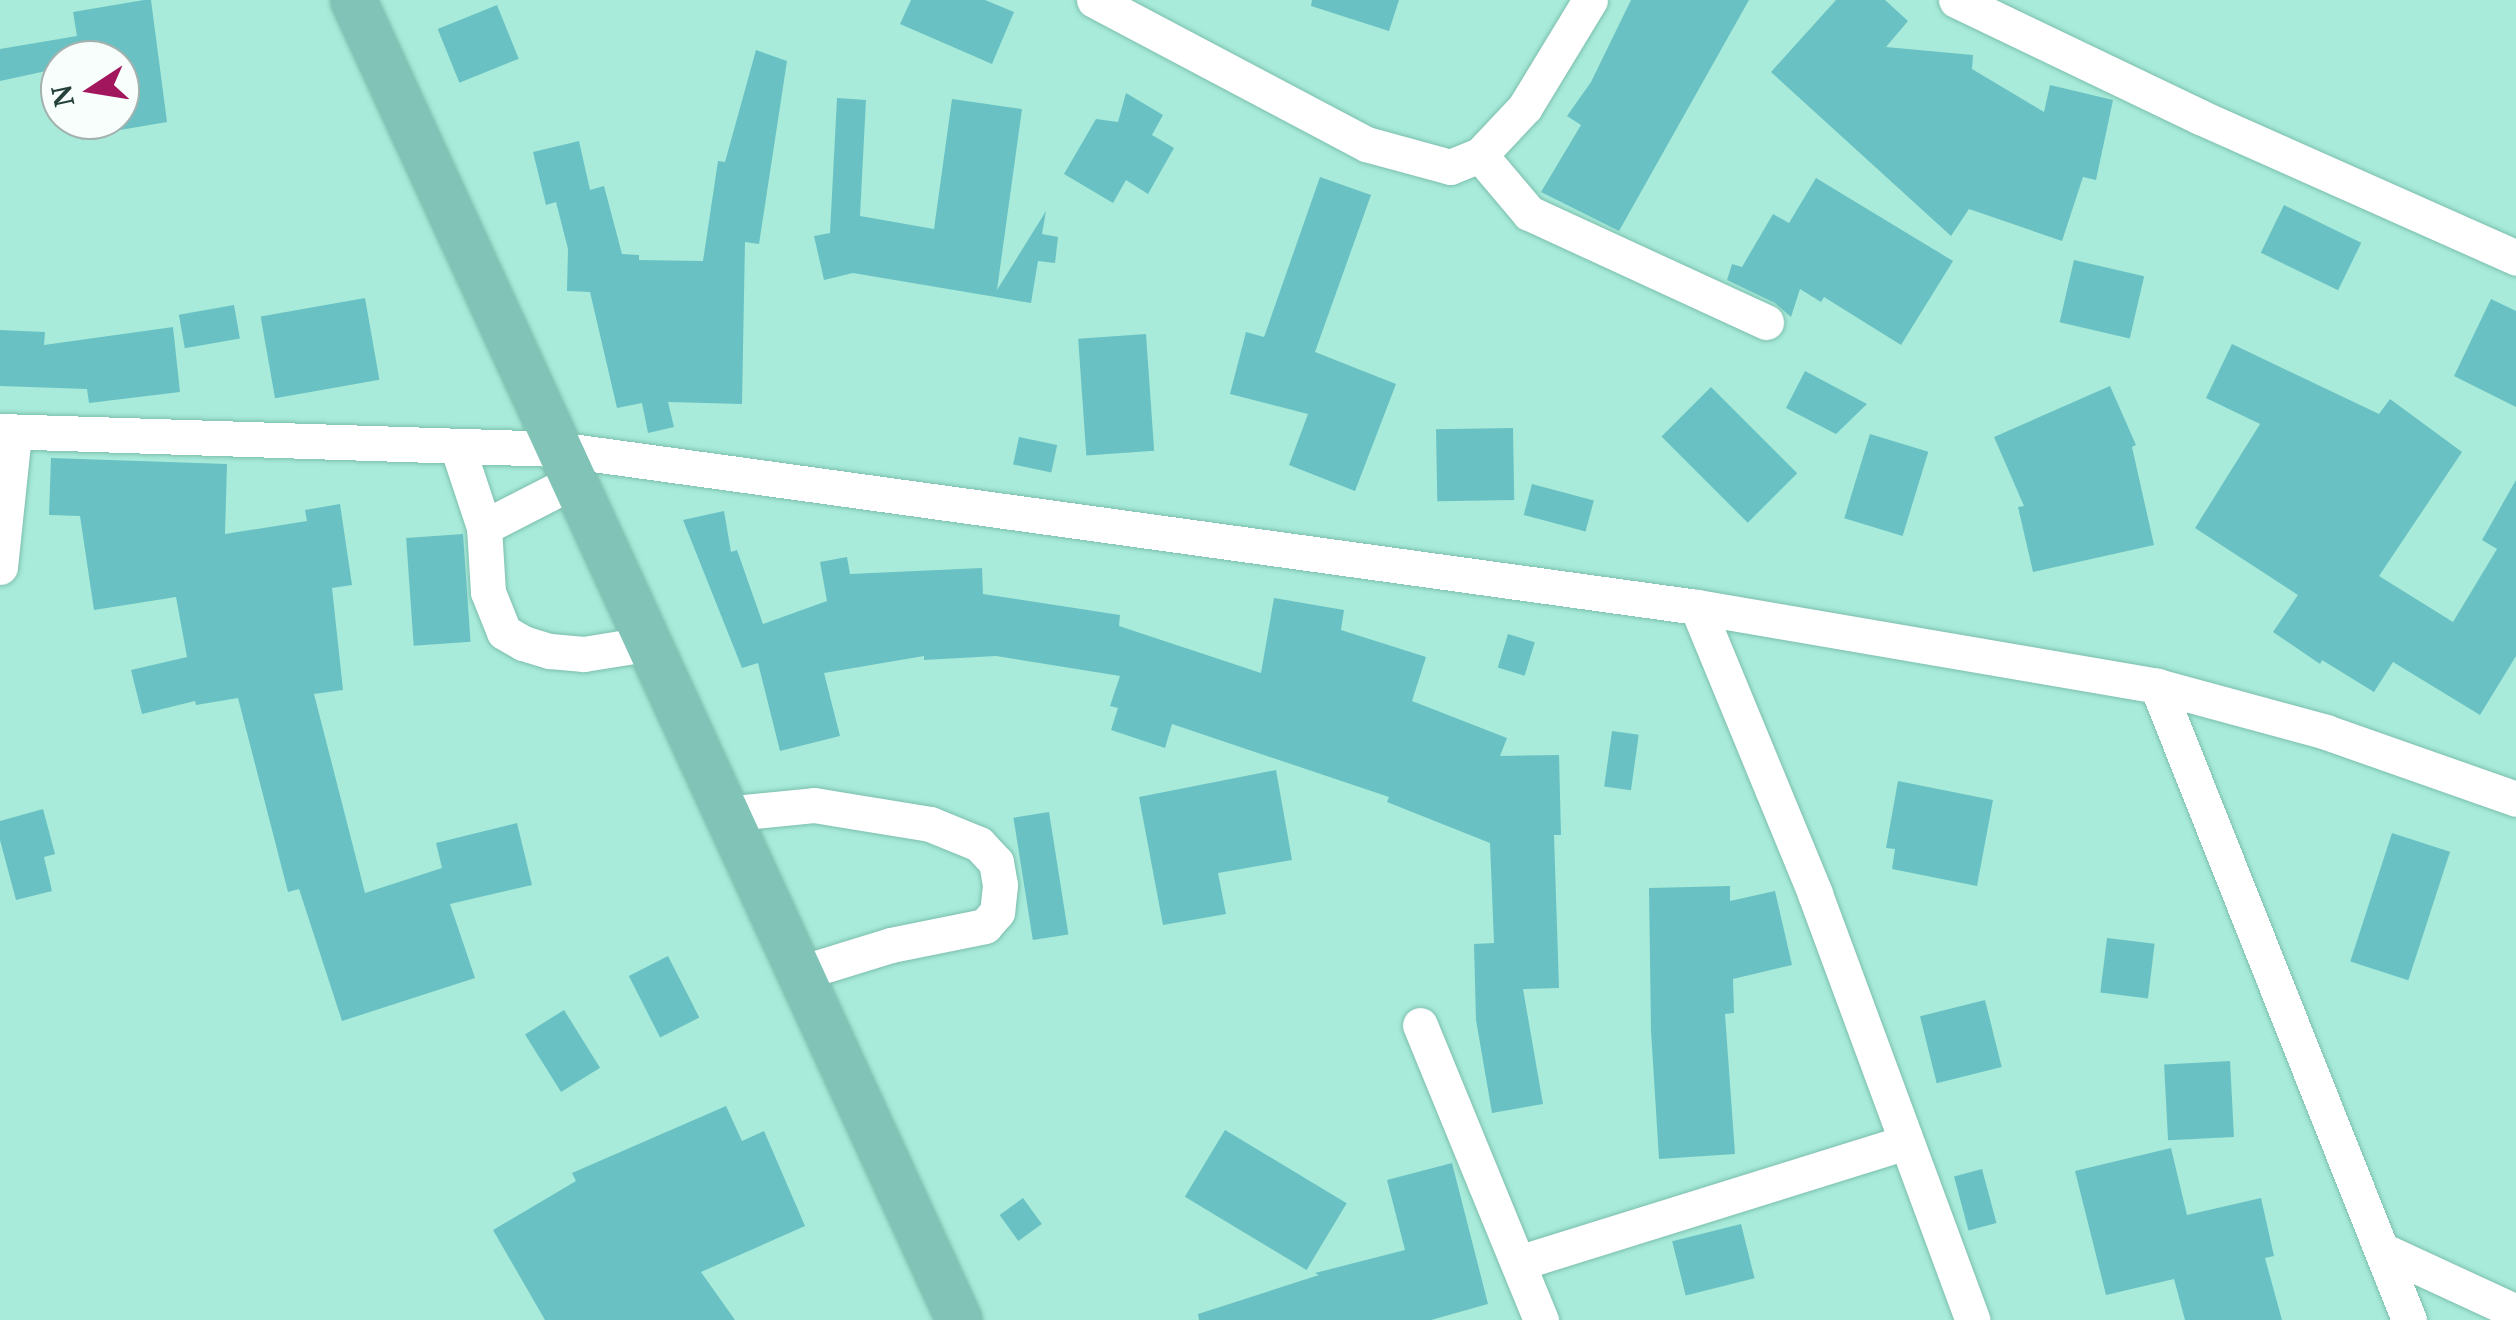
<!DOCTYPE html>
<html>
<head>
<meta charset="utf-8">
<style>
  body { margin:0 }
  #map { position:relative; width:2516px; height:1320px; overflow:hidden; background:#a8ebda; font-family:"PT Serif",serif }
  div>[style] { position:absolute }
  .building>* { inset:0; background:#6ac1c3; transform-origin:0 0 }
  .roads { filter:drop-shadow(0 0 2px #7cbead) drop-shadow(0 0 2px #7cbead) }
  .minor>* { height:35px; margin:-17.5px; padding:0 17.5px; transform-origin:17.5px; border-radius:17.5px; background:#fff }
  .major>* { height:45px; margin:-22.5px; padding:0 22.5px; transform-origin:22.5px; border-radius:22.5px; background:#81c4b7 }
  span { translate:-50% -50%; white-space:nowrap; text-align:center; line-height:1.15; -webkit-text-stroke:8px #f7fefc; paint-order:stroke }
  .north { position:absolute; left:40px; top:40px; width:100px; height:100px; box-sizing:border-box; background:#f7fefc; border:2px solid #a3b2af; border-radius:50%; rotate:258deg; font-size:28px; font-weight:700; line-height:40px; text-align:center; color:#26413b }
  .north::after { content:''; display:block; margin:auto; width:35px; height:45px; background:#a2165d; clip-path:polygon(50% 0,100% 100%,50% 72%,0 100%) }
</style>
</head>
<body>
<div id="map">
  <div class="building">
    <div style="clip-path:polygon(144px 0,151px 0,167px 122px,120px 130px,120px 60px,60px 60px,60px 68px,0 81px,0 49px,77px 36px,73px 12px)"></div>
    <div style="clip-path:polygon(911px 0,985px 0,1014px 12px,992px 64px,900px 24px)"></div>
    <div style="clip-path:polygon(1312px 0,1399px 0,1389px 31px,1311px 6px)"></div>
    <div style="clip-path:polygon(1631px 0,1749px 0,1619px 231px,1541px 192px,1581px 125px,1567px 116px,1591px 82px)"></div>
    <div style="clip-path:polygon(1836px 0,1885px 0,1908px 21px,1886px 47px,1973px 55px,1972px 69px,2044px 112px,2050px 85px,2113px 100px,2096px 180px,2083px 177px,2062px 241px,1969px 209px,1951px 236px,1771px 72px)"></div>
    <div style="left:497px;top:5px;width:58px;height:64px;rotate:68deg"></div>
    <div style="clip-path:polygon(756px 50px,787px 61px,759px 244px,745px 242px,742px 404px,668px 402px,674px 427px,648px 433px,642px 403px,617px 408px,590px 292px,567px 291px,568px 249px,556px 202px,546px 205px,533px 152px,579px 141px,590px 190px,604px 186px,622px 254px,639px 255px,639px 260px,703px 261px,718px 161px,725px 162px)"></div>
    <div style="clip-path:polygon(1126px 93px,1163px 115px,1152px 135px,1174px 148px,1148px 194px,1126px 180px,1113px 203px,1064px 174px,1096px 119px,1118px 122px)"></div>
    <div style="clip-path:polygon(837px 98px,866px 100px,860px 216px,934px 229px,952px 99px,1022px 109px,997px 290px,1046px 211px,1042px 234px,1058px 237px,1055px 263px,1038px 261px,1031px 303px,853px 273px,824px 280px,814px 236px,830px 233px)"></div>
    <div style="clip-path:polygon(1320px 177px,1371px 195px,1315px 352px,1396px 384px,1355px 491px,1289px 465px,1308px 414px,1230px 394px,1246px 332px,1264px 337px)"></div>
    <div style="clip-path:polygon(1816px 178px,1953px 261px,1901px 345px,1824px 297px,1821px 302px,1800px 289px,1791px 317px,1775px 303px,1727px 280px,1732px 264px,1742px 267px,1773px 214px,1789px 223px)"></div>
    <div style="left:2284px;top:205px;width:86px;height:53px;rotate:26deg"></div>
    <div style="left:2074px;top:260px;width:72px;height:64px;rotate:13deg"></div>
    <div style="left:365px;top:298px;width:83px;height:106px;rotate:80deg"></div>
    <div style="clip-path:polygon(2491px 299px,2516px 311px,2516px 407px,2454px 376px)"></div>
    <div style="left:234px;top:305px;width:34px;height:56px;rotate:80deg"></div>
    <div style="clip-path:polygon(173px 327px,180px 392px,89px 403px,87px 389px,0 386px,0 330px,45px 332px,44px 345px)"></div>
    <div style="left:1146px;top:334px;width:117px;height:68px;rotate:86deg"></div>
    <div style="clip-path:polygon(2232px 344px,2379px 414px,2390px 399px,2462px 452px,2379px 576px,2453px 622px,2497px 549px,2482px 540px,2516px 480px,2516px 656px,2480px 715px,2393px 662px,2374px 692px,2322px 660px,2320px 664px,2273px 632px,2298px 595px,2195px 528px,2260px 424px,2206px 398px)"></div>
    <div style="clip-path:polygon(1805px 371px,1867px 404px,1836px 434px,1786px 408px)"></div>
    <div style="clip-path:polygon(2110px 386px,2136px 445px,2132px 447px,2154px 545px,2033px 572px,2018px 507px,2024px 506px,1994px 437px)"></div>
    <div style="left:1711px;top:387px;width:122px;height:70px;rotate:45deg"></div>
    <div style="left:1513px;top:428px;width:72px;height:77px;rotate:89deg"></div>
    <div style="left:1870px;top:434px;width:61px;height:88px;rotate:17deg"></div>
    <div style="left:1019px;top:437px;width:39px;height:28px;rotate:12deg"></div>
    <div style="clip-path:polygon(51px 458px,227px 464px,225px 534px,307px 521px,305px 510px,340px 504px,352px 585px,332px 588px,343px 690px,314px 694px,365px 893px,442px 868px,436px 843px,517px 823px,532px 885px,450px 904px,475px 978px,342px 1021px,299px 889px,288px 892px,238px 698px,196px 705px,195px 701px,142px 714px,131px 670px,187px 657px,176px 597px,94px 610px,80px 516px,49px 515px)"></div>
    <div style="left:1532px;top:484px;width:64px;height:32px;rotate:15deg"></div>
    <div style="clip-path:polygon(724px 511px,731px 552px,737px 550px,763px 624px,827px 601px,820px 562px,847px 557px,850px 574px,982px 568px,983px 594px,1120px 615px,1119px 626px,1261px 673px,1274px 598px,1344px 610px,1341px 630px,1426px 657px,1412px 701px,1507px 738px,1500px 756px,1559px 755px,1561px 835px,1554px 835px,1559px 988px,1523px 989px,1543px 1104px,1492px 1113px,1476px 1020px,1474px 944px,1494px 943px,1490px 843px,1387px 802px,1389px 797px,1172px 724px,1165px 748px,1111px 730px,1118px 708px,1110px 706px,1120px 676px,996px 656px,924px 660px,924px 656px,824px 673px,840px 736px,780px 751px,758px 663px,742px 668px,683px 520px)"></div>
    <div style="left:463px;top:534px;width:108px;height:57px;rotate:86deg"></div>
    <div style="left:1508px;top:634px;width:28px;height:35px;rotate:17deg"></div>
    <div style="left:1612px;top:731px;width:27px;height:56px;rotate:8deg"></div>
    <div style="clip-path:polygon(1276px 770px,1292px 860px,1218px 873px,1226px 914px,1163px 925px,1139px 797px)"></div>
    <div style="clip-path:polygon(1898px 781px,1993px 800px,1977px 886px,1892px 869px,1895px 849px,1886px 848px)"></div>
    <div style="clip-path:polygon(43px 809px,55px 854px,44px 857px,52px 891px,16px 900px,0 840px,0 821px)"></div>
    <div style="left:1049px;top:812px;width:124px;height:36px;rotate:81deg"></div>
    <div style="left:2392px;top:833px;width:61px;height:135px;rotate:18deg"></div>
    <div style="clip-path:polygon(1730px 886px,1730px 901px,1775px 891px,1792px 965px,1733px 979px,1734px 1013px,1725px 1014px,1735px 1154px,1659px 1159px,1651px 1031px,1649px 888px)"></div>
    <div style="left:2107px;top:938px;width:48px;height:55px;rotate:7deg"></div>
    <div style="left:668px;top:956px;width:69px;height:44px;rotate:63deg"></div>
    <div style="left:1985px;top:1000px;width:69px;height:67px;rotate:76deg"></div>
    <div style="left:564px;top:1010px;width:68px;height:46px;rotate:58deg"></div>
    <div style="left:2230px;top:1061px;width:76px;height:66px;rotate:87deg"></div>
    <div style="clip-path:polygon(726px 1106px,742px 1141px,764px 1131px,805px 1226px,701px 1272px,735px 1320px,545px 1320px,493px 1230px,576px 1181px,572px 1173px)"></div>
    <div style="left:1225px;top:1130px;width:142px;height:78px;rotate:31deg"></div>
    <div style="clip-path:polygon(2171px 1148px,2187px 1215px,2261px 1198px,2274px 1256px,2265px 1258px,2282px 1320px,2185px 1320px,2174px 1279px,2106px 1295px,2075px 1171px)"></div>
    <div style="clip-path:polygon(1452px 1163px,1488px 1304px,1431px 1320px,1199px 1320px,1198px 1314px,1319px 1275px,1315px 1273px,1405px 1250px,1387px 1180px)"></div>
    <div style="left:1982px;top:1169px;width:56px;height:29px;rotate:75deg"></div>
    <div style="left:1023px;top:1198px;width:32px;height:29px;rotate:54deg"></div>
    <div style="left:1741px;top:1224px;width:56px;height:71px;rotate:76deg"></div>
  </div>
  <div class="roads">
    <div class="minor">
      <div style="left:1094px;top:0;width:308px;rotate:27.9deg"></div>
      <div style="left:1366px;top:144px;width:87px;rotate:15.3deg"></div>
      <div style="left:1450px;top:167px;width:32px;rotate:-22deg"></div>
      <div style="left:1480px;top:155px;width:66px;rotate:-46.8deg"></div>
      <div style="left:1525px;top:107px;width:125px;rotate:-58.7deg"></div>
      <div style="left:1956px;top:0;width:271px;rotate:25.6deg"></div>
      <div style="left:2200px;top:117px;width:346px;rotate:24deg"></div>
      <div style="left:1480px;top:155px;width:76px;rotate:49.8deg"></div>
      <div style="left:1529px;top:213px;width:261px;rotate:24.7deg"></div>
      <div style="left:0;top:431px;width:557px;rotate:1.85deg"></div>
      <div style="left:557px;top:449px;width:1151px;rotate:7.89deg"></div>
      <div style="left:1697px;top:607px;width:467px;rotate:9.7deg"></div>
      <div style="left:2157px;top:686px;width:175px;rotate:15.2deg"></div>
      <div style="left:2326px;top:732px;width:201px;rotate:19.4deg"></div>
      <div style="left:457px;top:446px;width:85px;rotate:71.6deg"></div>
      <div style="left:572px;top:482px;width:99px;rotate:152.9deg"></div>
      <div style="left:484px;top:527px;width:65px;rotate:86.5deg"></div>
      <div style="left:488px;top:592px;width:43px;rotate:68.2deg"></div>
      <div style="left:504px;top:632px;width:22px;rotate:30deg"></div>
      <div style="left:523px;top:643px;width:28px;rotate:17deg"></div>
      <div style="left:550px;top:651px;width:34px;rotate:5deg"></div>
      <div style="left:584px;top:654px;width:63px;rotate:-9.2deg"></div>
      <div style="left:0;top:567px;width:135px;rotate:-84deg"></div>
      <div style="left:1697px;top:607px;width:310px;rotate:67.6deg"></div>
      <div style="left:1815px;top:894px;width:454px;rotate:69.7deg"></div>
      <div style="left:2157px;top:686px;width:682px;rotate:68.32deg"></div>
      <div style="left:724px;top:814px;width:90px;rotate:-5.7deg"></div>
      <div style="left:814px;top:805px;width:118px;rotate:9.3deg"></div>
      <div style="left:930px;top:824px;width:53px;rotate:22.2deg"></div>
      <div style="left:979px;top:844px;width:25px;rotate:47deg"></div>
      <div style="left:996px;top:862px;width:23px;rotate:80deg"></div>
      <div style="left:1000px;top:885px;width:27px;rotate:96deg"></div>
      <div style="left:997px;top:912px;width:18px;rotate:131deg"></div>
      <div style="left:985px;top:926px;width:96px;rotate:168.6deg"></div>
      <div style="left:891px;top:945px;width:92px;rotate:162.9deg"></div>
      <div style="left:1420px;top:1025px;width:319px;rotate:67.7deg"></div>
      <div style="left:2382px;top:1250px;width:148px;rotate:24.8deg"></div>
      <div style="left:1518px;top:1263px;width:404px;rotate:-17.3deg"></div>
    </div>
    <div class="major">
      <div style="left:353px;top:0;width:1452px;rotate:65.34deg"></div>
    </div>
  </div>
  <div class="north">N</div>
</div>
</body>
</html>
